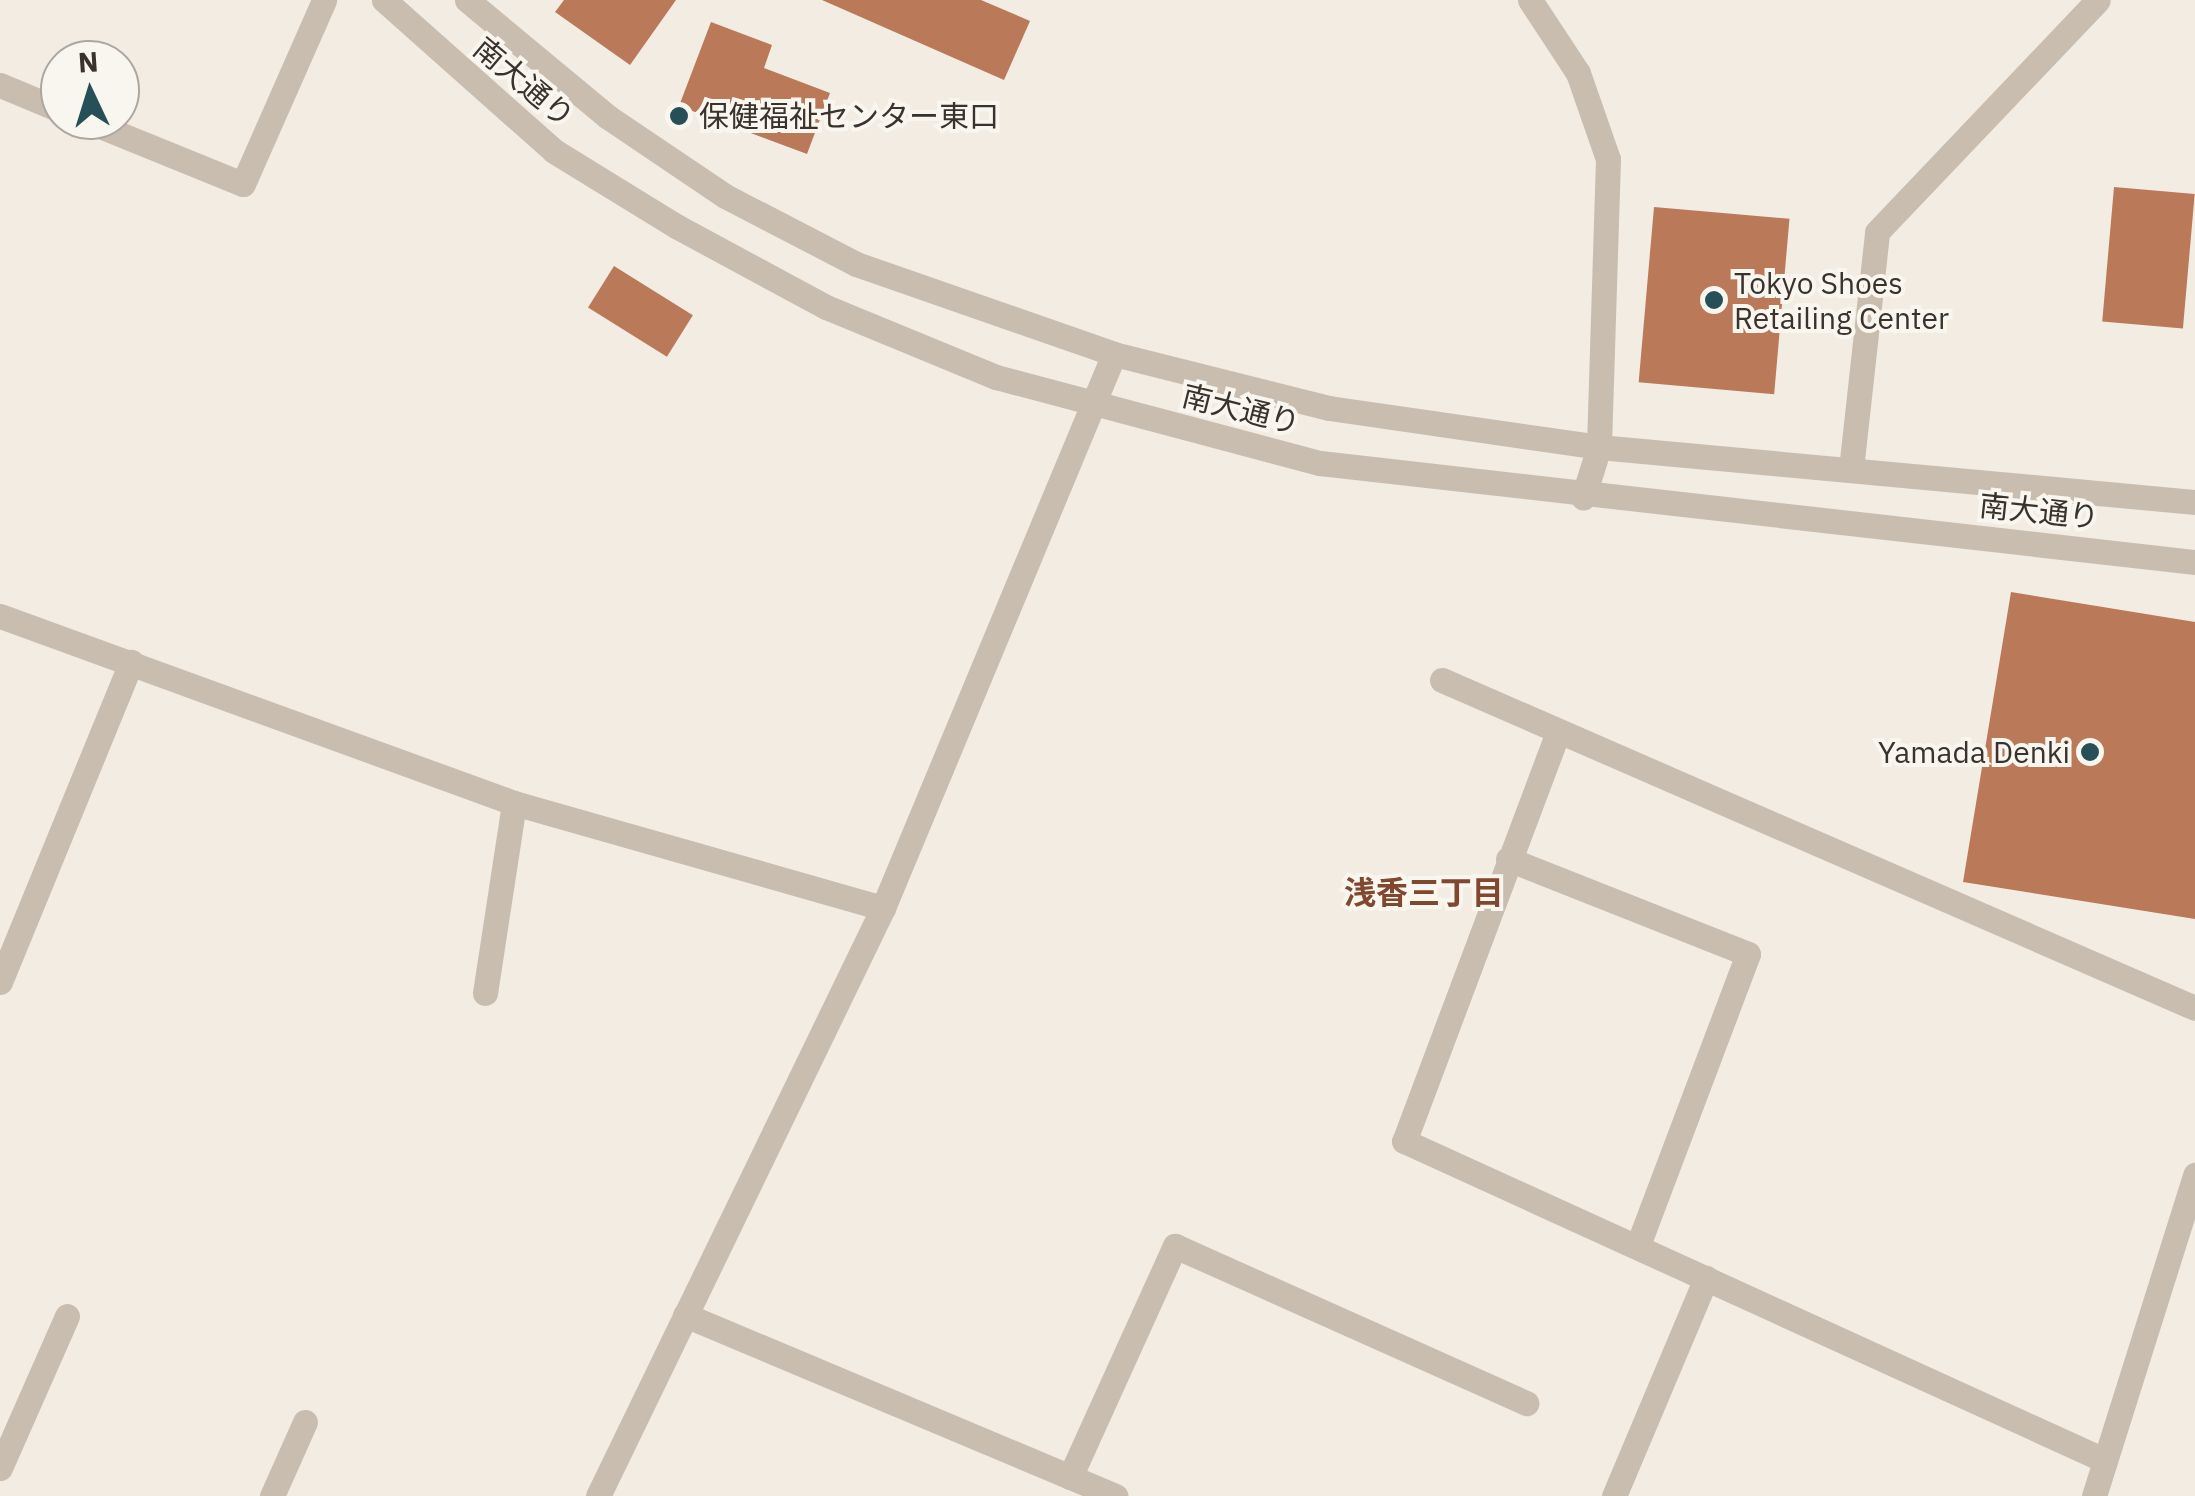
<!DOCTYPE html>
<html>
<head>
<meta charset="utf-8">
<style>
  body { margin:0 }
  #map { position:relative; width:2195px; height:1496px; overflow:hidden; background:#f2ece3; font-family:"IBM Plex Sans","Noto Sans JP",sans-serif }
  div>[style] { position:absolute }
  .building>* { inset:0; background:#ba7959; transform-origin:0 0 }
  .minor>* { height:25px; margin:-12.5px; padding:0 12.5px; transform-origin:12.5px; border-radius:12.5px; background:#c9bdb0 }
  .dots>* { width:28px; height:28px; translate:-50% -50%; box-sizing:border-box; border:5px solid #f9f6ef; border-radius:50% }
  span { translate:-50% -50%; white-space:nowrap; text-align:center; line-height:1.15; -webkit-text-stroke:8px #f9f6ef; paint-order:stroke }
  .street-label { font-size:30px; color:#39322d }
  .poi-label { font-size:30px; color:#39322d }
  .left { translate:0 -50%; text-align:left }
  .right { translate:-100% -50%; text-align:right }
  .neighbourhood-label { font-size:32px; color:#80482e; font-weight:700 }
  .north { position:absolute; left:40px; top:40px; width:100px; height:100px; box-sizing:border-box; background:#f9f6ef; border:2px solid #aca8a1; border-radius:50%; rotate:356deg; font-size:28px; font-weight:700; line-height:40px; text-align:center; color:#39322d }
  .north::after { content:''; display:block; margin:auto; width:35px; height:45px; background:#264f57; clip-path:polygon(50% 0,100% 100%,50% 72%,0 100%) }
</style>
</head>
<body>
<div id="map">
  <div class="building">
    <div style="clip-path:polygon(564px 0,676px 0,630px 65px,555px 12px)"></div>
    <div style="clip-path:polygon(822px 0,981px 0,1030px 21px,1004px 80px)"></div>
    <div style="clip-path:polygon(711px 22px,772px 45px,764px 68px,830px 93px,807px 154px,679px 106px)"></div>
    <div style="left:2114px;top:187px;width:81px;height:135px;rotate:5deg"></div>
    <div style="left:1654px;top:207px;width:136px;height:176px;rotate:5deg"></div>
    <div style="left:614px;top:266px;width:93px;height:49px;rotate:32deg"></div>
    <div style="clip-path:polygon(2011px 592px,2195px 622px,2195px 919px,1963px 882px)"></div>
  </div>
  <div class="minor">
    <div style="left:384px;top:0;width:227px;rotate:41.6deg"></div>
    <div style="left:554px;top:151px;width:143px;rotate:31.6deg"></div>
    <div style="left:676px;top:226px;width:170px;rotate:28.4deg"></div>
    <div style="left:826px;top:307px;width:184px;rotate:22.4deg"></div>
    <div style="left:996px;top:377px;width:335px;rotate:14.9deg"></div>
    <div style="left:1320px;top:463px;width:881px;rotate:6.46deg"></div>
    <div style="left:467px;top:0;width:183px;rotate:39.7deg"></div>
    <div style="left:608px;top:117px;width:141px;rotate:34deg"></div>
    <div style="left:725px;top:196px;width:148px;rotate:27.4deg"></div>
    <div style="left:856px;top:264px;width:273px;rotate:19.2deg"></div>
    <div style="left:1114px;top:354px;width:222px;rotate:14.1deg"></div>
    <div style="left:1329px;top:408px;width:273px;rotate:8.2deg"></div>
    <div style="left:1599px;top:447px;width:599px;rotate:5.27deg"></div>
    <div style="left:1530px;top:0;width:87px;rotate:56.7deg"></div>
    <div style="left:1578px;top:73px;width:91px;rotate:70.8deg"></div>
    <div style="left:1608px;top:159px;width:288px;rotate:91.8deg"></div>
    <div style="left:1599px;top:447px;width:53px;rotate:107.4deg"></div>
    <div style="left:0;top:85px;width:65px;rotate:22.6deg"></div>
    <div style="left:85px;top:120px;width:170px;rotate:22.1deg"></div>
    <div style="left:243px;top:184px;width:201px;rotate:-66.2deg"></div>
    <div style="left:1851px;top:469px;width:238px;rotate:-83.7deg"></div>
    <div style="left:1877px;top:232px;width:320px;rotate:-46.4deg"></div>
    <div style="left:0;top:616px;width:547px;rotate:19.99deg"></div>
    <div style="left:514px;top:803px;width:384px;rotate:15.9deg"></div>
    <div style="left:1442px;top:680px;width:821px;rotate:23.54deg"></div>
    <div style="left:1558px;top:732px;width:437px;rotate:110.6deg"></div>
    <div style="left:1404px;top:1141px;width:769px;rotate:24.5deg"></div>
    <div style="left:1508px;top:859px;width:258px;rotate:21.6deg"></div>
    <div style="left:1748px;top:954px;width:313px;rotate:110.7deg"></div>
    <div style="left:0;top:982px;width:346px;rotate:-67.7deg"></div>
    <div style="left:485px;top:993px;width:192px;rotate:-81.3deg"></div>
    <div style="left:685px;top:1315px;width:467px;rotate:22.8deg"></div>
    <div style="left:0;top:1468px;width:166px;rotate:-66.2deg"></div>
    <div style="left:1070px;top:1477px;width:254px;rotate:-65.6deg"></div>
    <div style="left:1175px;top:1246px;width:385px;rotate:24.1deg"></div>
    <div style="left:272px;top:1496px;width:81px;rotate:-66deg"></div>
    <div style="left:598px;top:1496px;width:653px;rotate:-64.14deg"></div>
    <div style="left:883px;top:908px;width:600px;rotate:-67.37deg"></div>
    <div style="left:1614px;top:1496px;width:237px;rotate:-67.1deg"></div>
    <div style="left:2094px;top:1496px;width:337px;rotate:-72.5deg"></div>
  </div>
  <div class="dots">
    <div style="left:679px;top:116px;background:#264f57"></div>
    <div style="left:1714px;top:300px;background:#264f57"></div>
    <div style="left:2090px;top:752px;background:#264f57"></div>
  </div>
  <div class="street-label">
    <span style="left:524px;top:82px;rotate:40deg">南大通り</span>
    <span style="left:1241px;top:409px;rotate:14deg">南大通り</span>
    <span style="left:2039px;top:511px;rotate:6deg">南大通り</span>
  </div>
  <div class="poi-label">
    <span class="left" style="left:699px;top:116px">保健福祉センター東口</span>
    <span class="left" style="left:1734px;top:300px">Tokyo Shoes<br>Retailing Center</span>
    <span class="right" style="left:2070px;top:752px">Yamada Denki</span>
  </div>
  <div class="neighbourhood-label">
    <span style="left:1424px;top:892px">浅香三丁目</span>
  </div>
  <div class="north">N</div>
</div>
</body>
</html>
